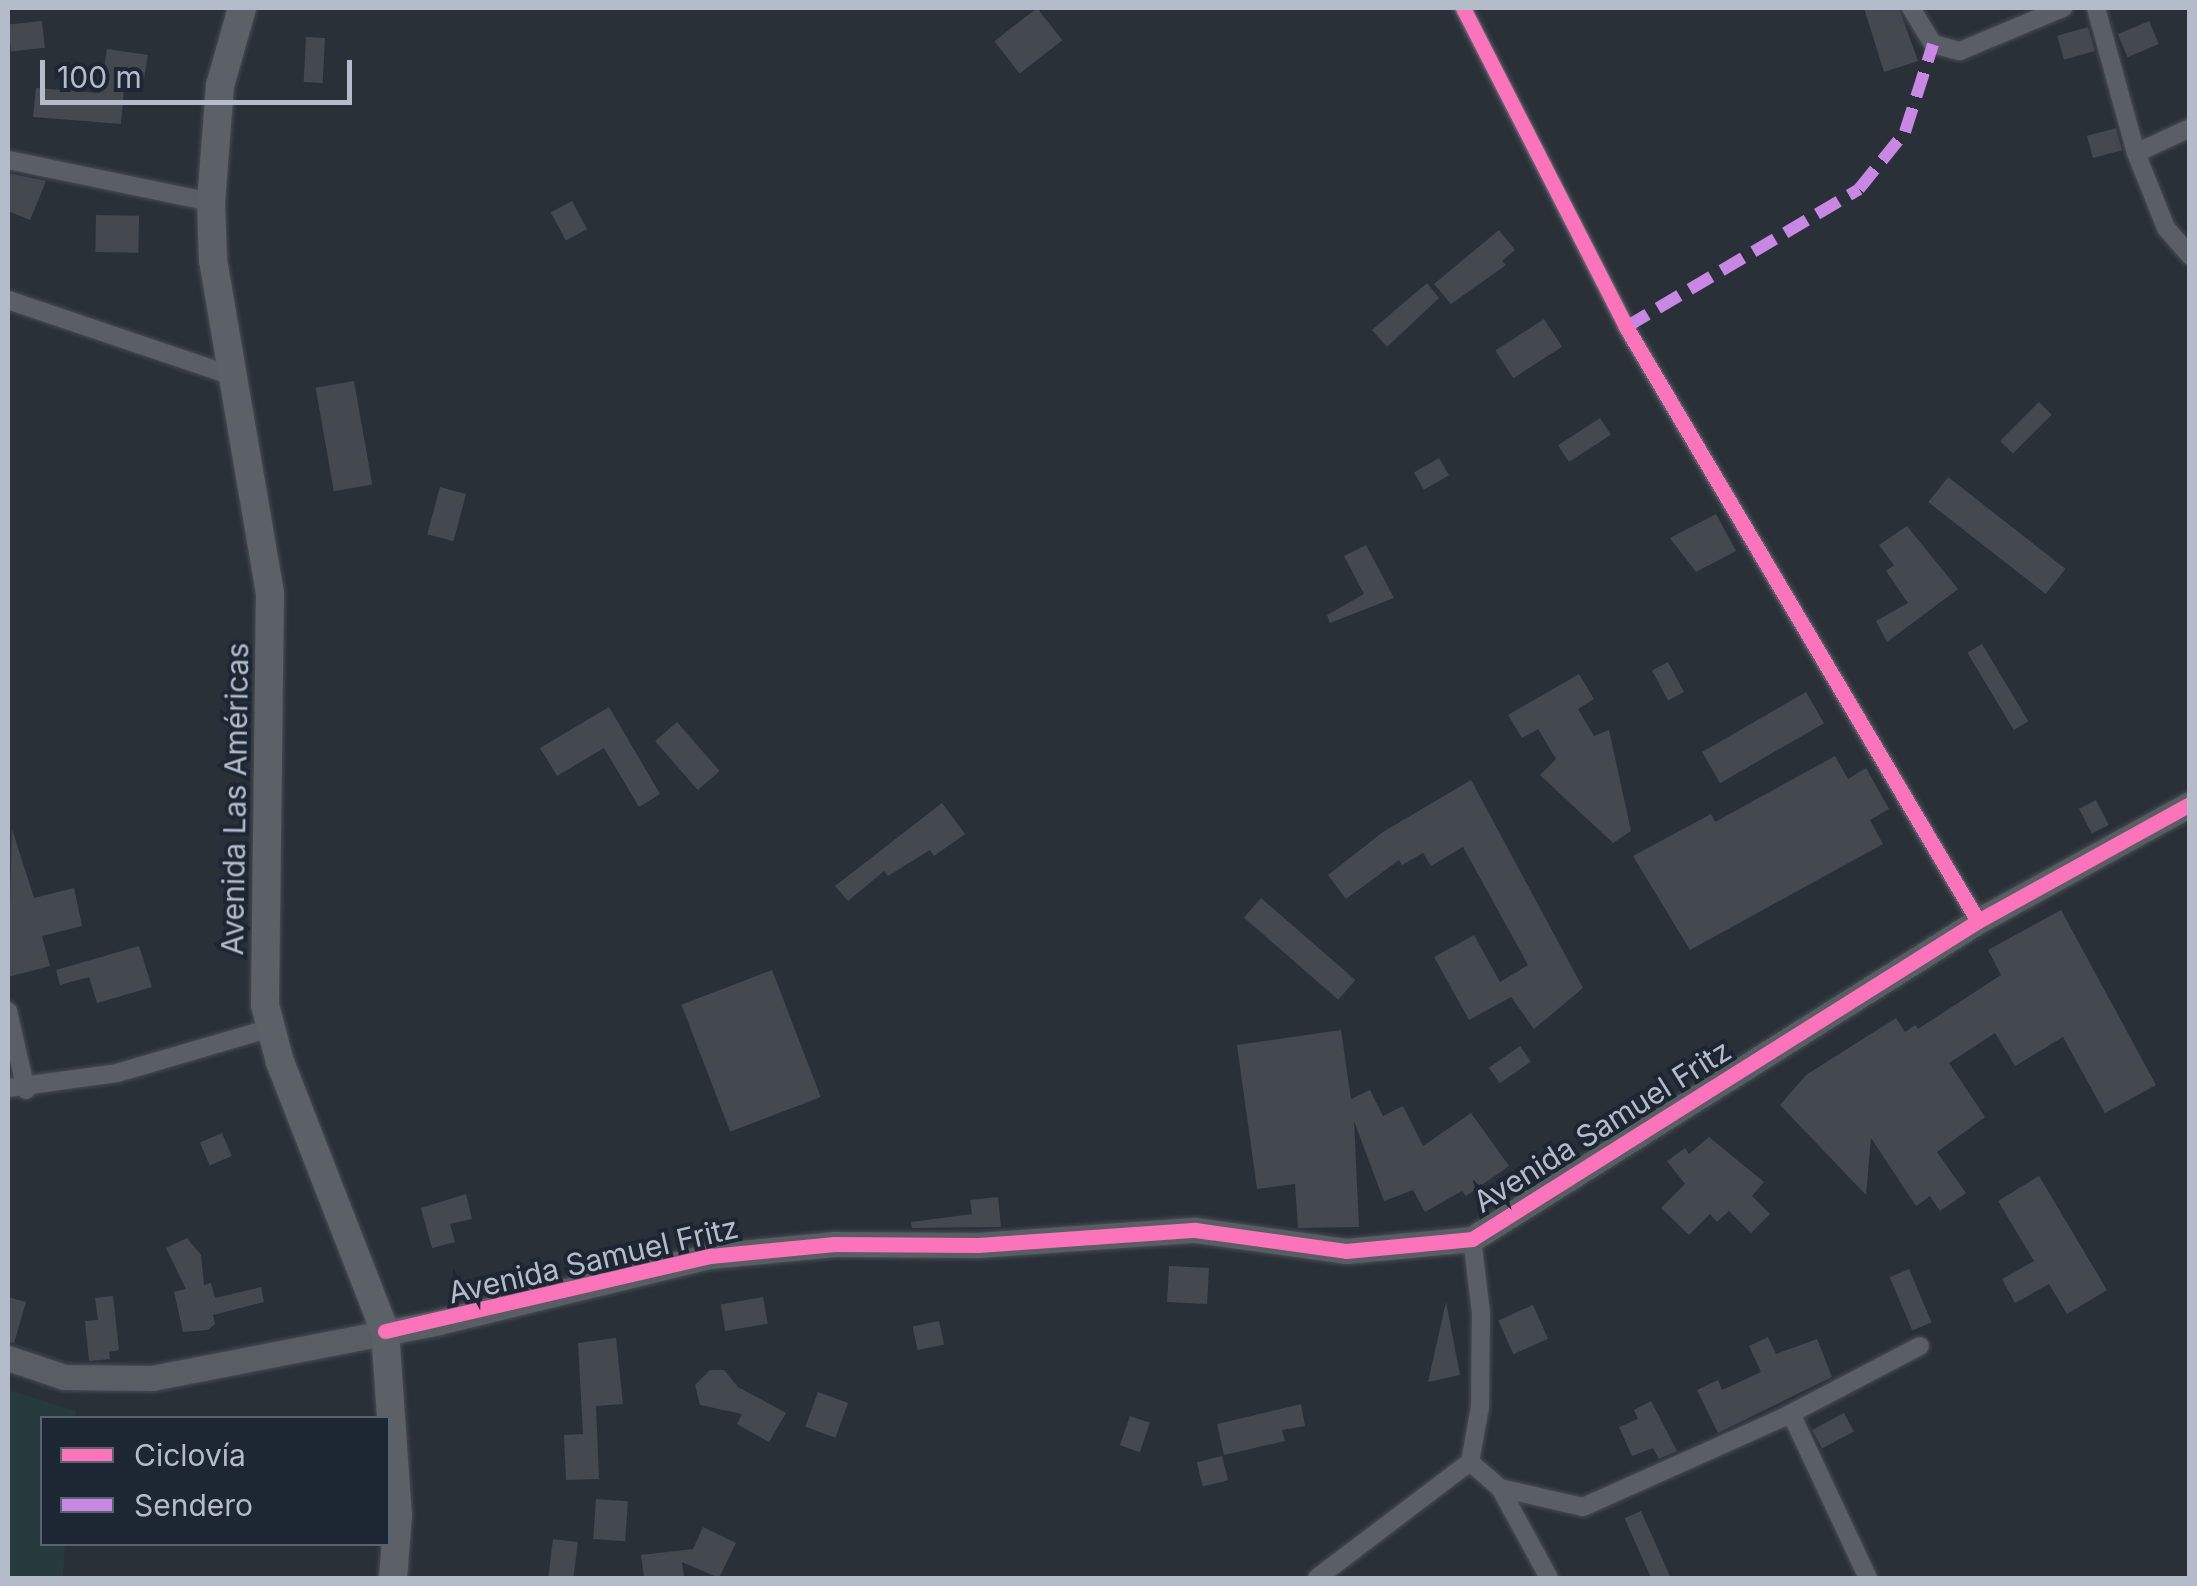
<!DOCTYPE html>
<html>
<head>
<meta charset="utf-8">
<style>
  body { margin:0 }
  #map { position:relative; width:2197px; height:1586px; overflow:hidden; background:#2a3038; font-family:Inter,sans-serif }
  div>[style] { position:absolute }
  .green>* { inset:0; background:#273a3e }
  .building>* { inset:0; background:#444950; transform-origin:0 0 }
  .roads { filter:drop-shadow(0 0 2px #484c53) drop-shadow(0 0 2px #484c53) }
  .street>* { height:18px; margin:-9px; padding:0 9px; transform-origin:9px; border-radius:9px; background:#5a5e66 }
  .secondary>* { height:25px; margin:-12.5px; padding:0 12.5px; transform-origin:12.5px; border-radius:12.5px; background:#595d64 }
  .primary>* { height:28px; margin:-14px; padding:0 14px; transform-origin:14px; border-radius:14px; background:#5c6168 }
  .quiet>* { height:12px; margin-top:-6px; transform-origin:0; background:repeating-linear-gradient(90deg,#c787e3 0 25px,transparent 0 37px) }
  .cycleway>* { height:15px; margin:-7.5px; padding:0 7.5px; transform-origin:7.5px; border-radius:7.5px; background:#fb73b8 }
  span { translate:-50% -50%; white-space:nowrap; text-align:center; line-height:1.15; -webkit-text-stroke:8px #1d2633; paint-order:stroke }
  .street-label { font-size:30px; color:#b4bcc9 }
  .frame { position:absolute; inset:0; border:10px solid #b4bcc9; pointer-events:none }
  .legend { position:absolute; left:40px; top:1416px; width:350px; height:130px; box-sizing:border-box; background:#1d2633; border:2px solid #59626f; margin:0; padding:12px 18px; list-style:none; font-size:30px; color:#b4bcc9 }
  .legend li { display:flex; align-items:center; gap:20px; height:50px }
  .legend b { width:50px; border:2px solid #59626f }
  .scale { position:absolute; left:40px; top:60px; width:312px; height:45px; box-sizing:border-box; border:5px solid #b4bcc9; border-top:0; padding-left:12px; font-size:30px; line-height:35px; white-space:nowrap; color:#b4bcc9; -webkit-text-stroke:8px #1d2633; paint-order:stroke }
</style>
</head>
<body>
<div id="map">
  <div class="green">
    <div style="clip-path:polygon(8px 1390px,76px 1411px,75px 1418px,42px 1418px,42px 1544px,65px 1544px,63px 1578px,8px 1578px)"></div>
  </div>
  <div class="building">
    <div style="left:1037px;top:8px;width:41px;height:54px;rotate:52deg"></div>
    <div style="clip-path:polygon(1864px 8px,1899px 8px,1918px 61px,1884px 72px)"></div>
    <div style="left:42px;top:21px;width:27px;height:34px;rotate:84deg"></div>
    <div style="left:2149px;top:21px;width:25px;height:34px;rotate:67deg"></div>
    <div style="left:2088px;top:27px;width:25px;height:32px;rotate:74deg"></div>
    <div style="left:306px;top:37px;width:19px;height:45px;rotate:3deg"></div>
    <div style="clip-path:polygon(107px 49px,148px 55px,144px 79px,125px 76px,121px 124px,33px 117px,36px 88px,100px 93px)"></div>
    <div style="left:2116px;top:128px;width:23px;height:30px;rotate:75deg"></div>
    <div style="clip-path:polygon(8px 173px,46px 181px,30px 220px,8px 211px)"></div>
    <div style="left:572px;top:201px;width:32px;height:24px;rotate:62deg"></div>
    <div style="left:96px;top:215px;width:43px;height:37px;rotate:1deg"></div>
    <div style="clip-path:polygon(1499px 230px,1515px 250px,1502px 261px,1506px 265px,1451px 304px,1434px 284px)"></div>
    <div style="clip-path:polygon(1427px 283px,1439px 298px,1387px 347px,1372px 330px)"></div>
    <div style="left:1544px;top:319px;width:33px;height:58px;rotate:57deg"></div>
    <div style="left:354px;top:381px;width:105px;height:39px;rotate:80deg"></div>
    <div style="left:2039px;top:402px;width:18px;height:55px;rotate:45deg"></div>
    <div style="left:1600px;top:418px;width:20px;height:50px;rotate:57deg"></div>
    <div style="left:1439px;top:458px;width:20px;height:29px;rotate:60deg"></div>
    <div style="left:1948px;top:477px;width:149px;height:32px;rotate:38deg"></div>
    <div style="left:440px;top:487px;width:27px;height:49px;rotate:15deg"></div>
    <div style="clip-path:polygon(1716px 514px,1736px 551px,1696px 572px,1670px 538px)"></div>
    <div style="clip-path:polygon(1907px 526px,1958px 589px,1887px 642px,1876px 621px,1908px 603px,1886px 571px,1894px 565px,1879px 545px)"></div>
    <div style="clip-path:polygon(1366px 545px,1394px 598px,1330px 623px,1327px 615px,1364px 594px,1344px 556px)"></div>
    <div style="left:1982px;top:644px;width:90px;height:17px;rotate:59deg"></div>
    <div style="left:1668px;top:662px;width:34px;height:18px;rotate:62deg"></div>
    <div style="clip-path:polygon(1579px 674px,1594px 699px,1578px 709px,1594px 736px,1609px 730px,1631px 831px,1613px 843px,1540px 775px,1556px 759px,1538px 729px,1522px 738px,1508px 715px)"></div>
    <div style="left:1806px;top:692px;width:36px;height:120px;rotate:60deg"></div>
    <div style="clip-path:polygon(609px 707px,660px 794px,639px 807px,604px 748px,557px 776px,540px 748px)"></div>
    <div style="left:677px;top:722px;width:65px;height:29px;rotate:49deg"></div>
    <div style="clip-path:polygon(1835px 756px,1848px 779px,1866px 768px,1889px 809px,1870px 820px,1883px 844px,1690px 950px,1633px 856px,1711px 814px,1715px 822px)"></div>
    <div style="clip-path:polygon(1471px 780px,1583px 988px,1534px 1029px,1511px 997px,1469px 1020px,1434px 957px,1474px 935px,1500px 982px,1528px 965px,1463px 847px,1431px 866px,1423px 853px,1402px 865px,1399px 860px,1346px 899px,1328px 875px,1383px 832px)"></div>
    <div style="left:2096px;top:800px;width:28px;height:19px;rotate:63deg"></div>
    <div style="clip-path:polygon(942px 803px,965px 834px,934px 856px,930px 850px,888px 876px,884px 871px,848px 901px,835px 886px)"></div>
    <div style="clip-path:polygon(12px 829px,34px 898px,74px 888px,82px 926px,42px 936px,50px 966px,8px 977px)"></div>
    <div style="left:1261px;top:898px;width:125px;height:26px;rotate:41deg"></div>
    <div style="clip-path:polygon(2061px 910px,2156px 1085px,2105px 1113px,2063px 1037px,2015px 1066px,1995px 1033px,1949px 1063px,1985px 1117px,1937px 1152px,1966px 1193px,1940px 1211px,1930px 1196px,1916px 1206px,1871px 1138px,1866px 1195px,1780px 1105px,1806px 1075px,1896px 1018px,1905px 1032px,1915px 1025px,1918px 1029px,2001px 975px,1988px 950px)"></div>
    <div style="clip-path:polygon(139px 946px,152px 987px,97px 1003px,89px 977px,60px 985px,56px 970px)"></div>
    <div style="left:772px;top:970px;width:136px;height:97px;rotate:69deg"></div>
    <div style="clip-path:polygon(1341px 1030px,1351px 1099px,1370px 1090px,1383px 1116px,1403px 1106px,1423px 1146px,1471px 1113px,1509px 1166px,1466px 1196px,1462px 1191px,1425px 1212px,1413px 1190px,1384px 1201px,1354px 1121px,1359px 1227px,1298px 1228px,1295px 1184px,1257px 1189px,1237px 1045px)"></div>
    <div style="left:1520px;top:1046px;width:19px;height:38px;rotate:55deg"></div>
    <div style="left:222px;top:1133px;width:25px;height:24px;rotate:67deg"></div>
    <div style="clip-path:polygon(1709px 1137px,1764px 1182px,1752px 1196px,1770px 1214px,1751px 1233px,1729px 1211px,1717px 1222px,1710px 1214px,1689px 1235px,1661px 1208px,1685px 1184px,1667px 1161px,1685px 1148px,1689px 1154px)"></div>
    <div style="clip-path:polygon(2039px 1176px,2107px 1290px,2067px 1314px,2049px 1284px,2015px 1303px,2002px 1279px,2034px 1261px,1998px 1201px)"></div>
    <div style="clip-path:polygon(466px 1194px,472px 1219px,450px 1224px,455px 1242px,432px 1248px,421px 1208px)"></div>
    <div style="clip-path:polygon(998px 1197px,1001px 1227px,912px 1228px,911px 1222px,972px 1214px,970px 1200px)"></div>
    <div style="clip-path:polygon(187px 1238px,201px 1255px,204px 1285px,211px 1283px,215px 1298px,261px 1287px,264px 1302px,213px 1315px,215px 1324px,208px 1330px,183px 1332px,174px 1292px,186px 1289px,166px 1248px)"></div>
    <div style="left:1169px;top:1266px;width:40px;height:36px;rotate:3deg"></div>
    <div style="left:1909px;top:1269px;width:58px;height:21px;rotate:67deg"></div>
    <div style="clip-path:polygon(113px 1296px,119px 1350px,109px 1352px,110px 1359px,89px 1361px,85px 1321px,98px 1320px,95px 1298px)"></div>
    <div style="clip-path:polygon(8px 1297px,26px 1302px,14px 1343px,8px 1342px)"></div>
    <div style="left:763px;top:1297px;width:27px;height:43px;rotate:80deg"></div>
    <div style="clip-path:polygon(1446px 1302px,1460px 1375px,1428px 1382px)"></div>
    <div style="left:1533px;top:1305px;width:37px;height:38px;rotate:66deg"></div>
    <div style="left:939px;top:1321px;width:24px;height:27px;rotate:78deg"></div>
    <div style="clip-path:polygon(1768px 1337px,1776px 1354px,1817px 1339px,1832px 1377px,1718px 1433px,1697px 1390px,1718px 1380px,1722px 1390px,1761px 1372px,1749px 1346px)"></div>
    <div style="clip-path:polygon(616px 1338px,623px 1404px,596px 1406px,599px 1479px,566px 1480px,564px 1435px,583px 1434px,578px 1343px)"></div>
    <div style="clip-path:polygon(710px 1370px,724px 1370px,738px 1387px,786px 1413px,769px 1442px,737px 1424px,742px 1414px,700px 1405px,695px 1385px)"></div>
    <div style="left:818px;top:1392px;width:32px;height:37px;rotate:20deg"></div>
    <div style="clip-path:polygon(1651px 1401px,1677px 1451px,1659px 1459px,1653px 1448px,1632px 1456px,1619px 1427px,1638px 1419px,1634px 1410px)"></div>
    <div style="clip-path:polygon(1301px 1404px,1305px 1426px,1282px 1430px,1285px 1441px,1224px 1455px,1217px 1424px)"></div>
    <div style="left:1844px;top:1413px;width:21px;height:36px;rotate:62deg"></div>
    <div style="left:1130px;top:1416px;width:21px;height:31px;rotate:19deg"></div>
    <div style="left:1222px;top:1456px;width:25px;height:26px;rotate:76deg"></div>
    <div style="left:596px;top:1499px;width:32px;height:40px;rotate:4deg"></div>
    <div style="left:1641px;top:1511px;width:73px;height:18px;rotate:66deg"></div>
    <div style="clip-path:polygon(703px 1527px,736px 1543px,719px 1578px,682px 1562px,684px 1578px,644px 1578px,641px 1555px,693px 1549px)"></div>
    <div style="left:553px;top:1539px;width:25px;height:37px;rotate:7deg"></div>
  </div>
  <div class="roads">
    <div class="street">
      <div style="left:1463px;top:8px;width:358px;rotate:62.9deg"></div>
      <div style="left:1626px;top:327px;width:690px;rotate:59.35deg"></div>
      <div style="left:1911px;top:8px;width:42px;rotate:58.6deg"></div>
      <div style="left:1933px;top:44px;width:28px;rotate:15deg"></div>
      <div style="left:1960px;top:51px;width:112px;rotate:-22.7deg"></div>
      <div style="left:2096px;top:8px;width:150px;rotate:74.6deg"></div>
      <div style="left:2136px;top:153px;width:81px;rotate:68.2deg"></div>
      <div style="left:2166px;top:228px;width:37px;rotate:49deg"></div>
      <div style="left:2136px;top:153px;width:60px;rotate:-24.8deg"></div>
      <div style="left:8px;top:160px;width:207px;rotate:11.7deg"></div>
      <div style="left:8px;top:300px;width:240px;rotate:18.7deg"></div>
      <div style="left:8px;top:1011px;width:81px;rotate:77.2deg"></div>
      <div style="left:8px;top:1088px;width:110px;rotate:-7.8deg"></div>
      <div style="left:117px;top:1073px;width:160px;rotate:-16.3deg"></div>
      <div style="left:1786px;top:1416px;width:9px;rotate:27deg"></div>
      <div style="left:1794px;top:1420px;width:174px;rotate:64.9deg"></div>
      <div style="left:1470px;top:1462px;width:40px;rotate:41deg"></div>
      <div style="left:1500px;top:1488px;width:85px;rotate:12.9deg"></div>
      <div style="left:1583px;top:1507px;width:222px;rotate:-24.1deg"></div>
      <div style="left:1786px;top:1416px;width:151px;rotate:-27.6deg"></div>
      <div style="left:1500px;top:1488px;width:102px;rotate:61.4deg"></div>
      <div style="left:1317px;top:1578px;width:192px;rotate:-37.2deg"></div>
      <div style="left:1470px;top:1462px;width:56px;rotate:-79.7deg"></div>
      <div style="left:1480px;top:1407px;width:94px;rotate:-89.4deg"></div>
      <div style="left:1481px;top:1313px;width:75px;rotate:-96.9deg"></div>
    </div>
    <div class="secondary">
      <div style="left:8px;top:1358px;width:59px;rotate:18.7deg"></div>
      <div style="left:64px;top:1377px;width:88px;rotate:0.7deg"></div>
      <div style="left:152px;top:1378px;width:292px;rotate:-11deg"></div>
      <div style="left:439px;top:1322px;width:279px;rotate:-13.7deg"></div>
      <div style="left:710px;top:1256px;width:125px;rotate:-5.5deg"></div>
      <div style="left:834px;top:1244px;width:144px;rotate:0.4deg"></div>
      <div style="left:978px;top:1245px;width:218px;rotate:-4deg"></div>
      <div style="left:1195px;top:1230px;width:152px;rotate:7.9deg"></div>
      <div style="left:1346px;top:1251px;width:127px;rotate:-5.4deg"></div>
      <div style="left:1472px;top:1239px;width:598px;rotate:-32.15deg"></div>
      <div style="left:1978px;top:921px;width:242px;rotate:-28.9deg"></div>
    </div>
    <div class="primary">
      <div style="left:242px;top:8px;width:81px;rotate:105.8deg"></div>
      <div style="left:220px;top:86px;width:116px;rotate:94.4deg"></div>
      <div style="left:211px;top:202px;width:58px;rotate:88deg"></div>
      <div style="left:213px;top:260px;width:338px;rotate:80.3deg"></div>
      <div style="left:270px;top:593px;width:412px;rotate:90.7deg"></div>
      <div style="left:265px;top:1005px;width:59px;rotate:75.3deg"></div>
      <div style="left:280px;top:1062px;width:289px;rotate:68.7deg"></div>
      <div style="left:385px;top:1331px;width:184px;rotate:86deg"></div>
      <div style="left:398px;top:1515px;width:63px;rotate:94.5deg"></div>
    </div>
  </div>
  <div class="quiet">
    <div style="left:1626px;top:327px;width:271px;rotate:-30.6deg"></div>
    <div style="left:1859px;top:189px;width:73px;rotate:-51.1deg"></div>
    <div style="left:1905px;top:132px;width:92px;rotate:-72.3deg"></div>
  </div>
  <div class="cycleway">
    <div style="left:1463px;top:8px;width:358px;rotate:62.9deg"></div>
    <div style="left:1626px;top:327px;width:690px;rotate:59.35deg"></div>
    <div style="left:385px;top:1331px;width:334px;rotate:-13deg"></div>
    <div style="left:710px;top:1256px;width:125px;rotate:-5.5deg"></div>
    <div style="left:834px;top:1244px;width:144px;rotate:0.4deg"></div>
    <div style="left:978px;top:1245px;width:218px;rotate:-4deg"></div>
    <div style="left:1195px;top:1230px;width:152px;rotate:7.9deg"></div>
    <div style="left:1346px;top:1251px;width:127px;rotate:-5.4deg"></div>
    <div style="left:1472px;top:1239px;width:598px;rotate:-32.15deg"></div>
    <div style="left:1978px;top:921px;width:242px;rotate:-28.9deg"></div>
  </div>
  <div class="street-label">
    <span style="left:235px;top:799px;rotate:-89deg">Avenida Las Américas</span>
    <span style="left:1602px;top:1126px;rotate:-32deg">Avenida Samuel Fritz</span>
    <span style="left:593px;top:1260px;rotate:-13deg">Avenida Samuel Fritz</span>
  </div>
  <div class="frame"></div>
  <ul class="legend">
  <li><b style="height:12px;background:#fb73b8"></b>Ciclovía</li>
  <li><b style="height:12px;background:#c787e3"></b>Sendero</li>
  </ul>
  <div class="scale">100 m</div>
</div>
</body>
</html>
